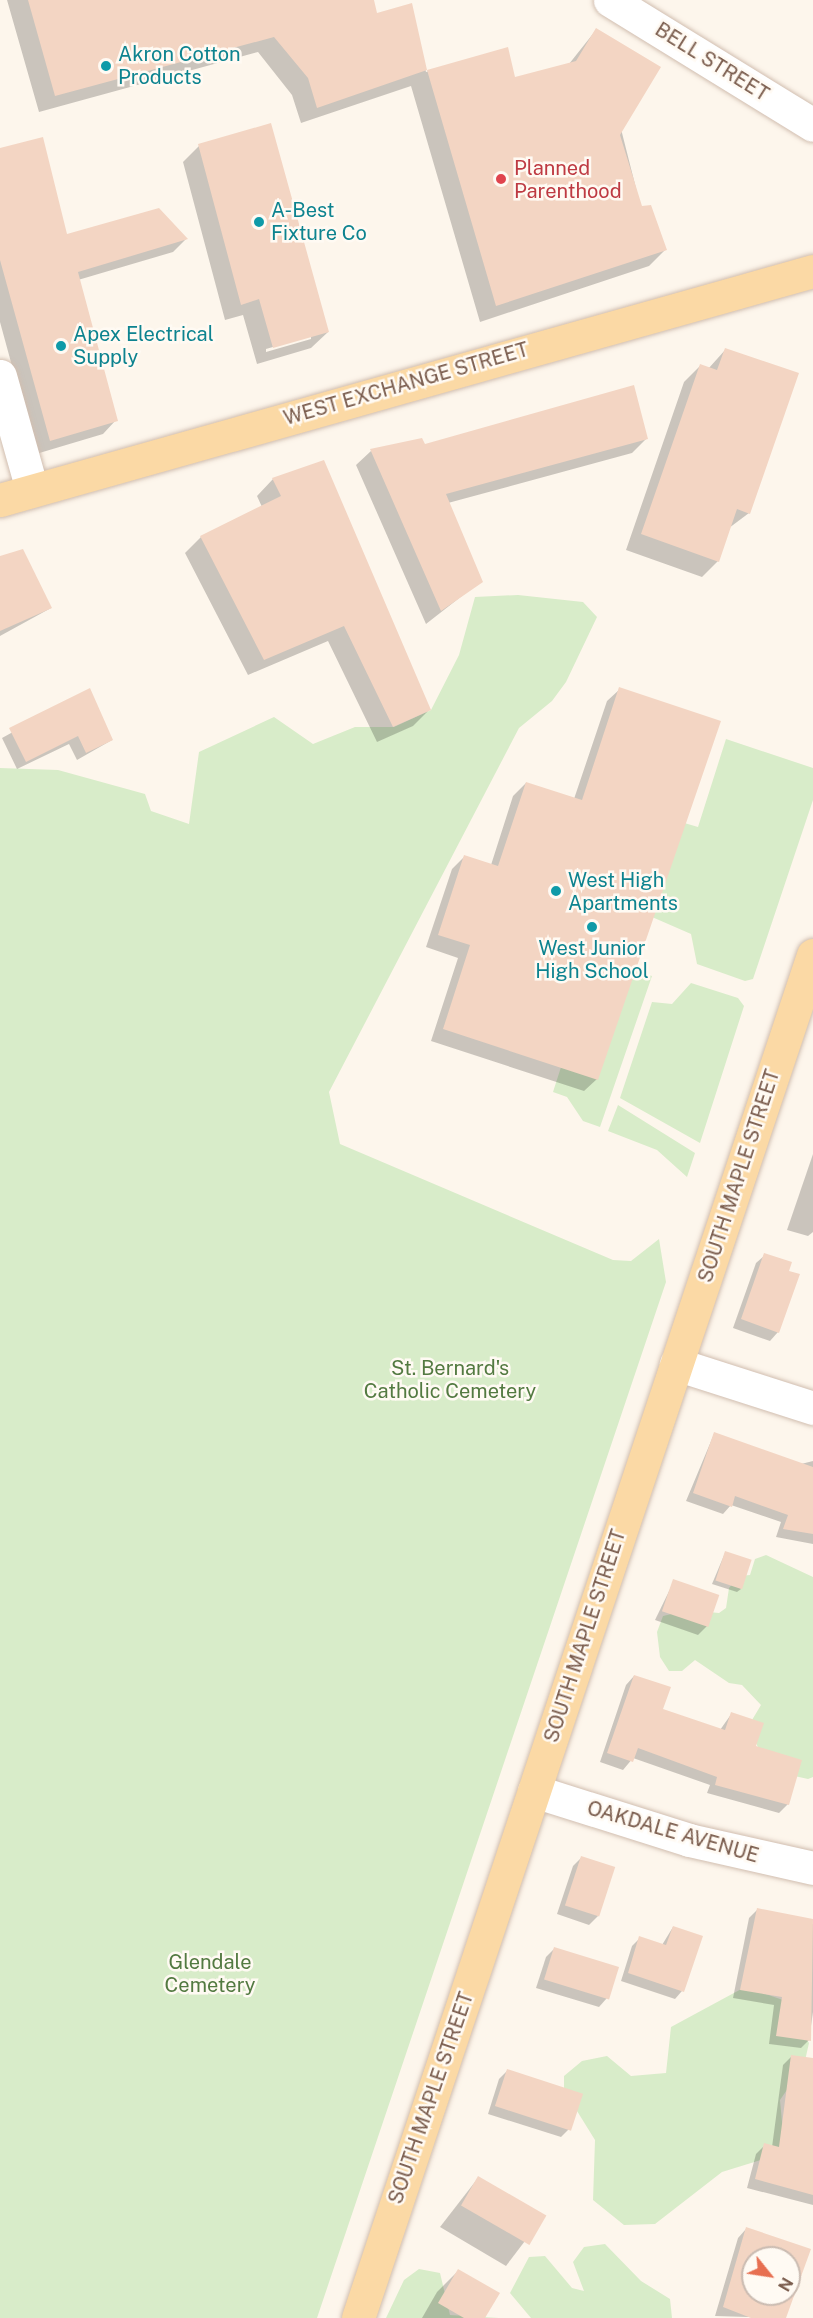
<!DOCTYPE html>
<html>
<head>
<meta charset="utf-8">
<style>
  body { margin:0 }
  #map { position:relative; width:813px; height:2318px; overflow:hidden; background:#fdf6ec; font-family:"Public Sans",sans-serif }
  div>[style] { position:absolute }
  .green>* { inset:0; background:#d8ecc9 }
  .shadow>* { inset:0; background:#0003 }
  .building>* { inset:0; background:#f3d5c3; transform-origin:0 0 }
  .roads { filter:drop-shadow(0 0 2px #d1beb0) drop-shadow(0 0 2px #d1beb0) }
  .minor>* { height:33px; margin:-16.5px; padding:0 16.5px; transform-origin:16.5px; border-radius:16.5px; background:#fff }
  .major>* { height:33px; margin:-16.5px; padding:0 16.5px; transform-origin:16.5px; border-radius:16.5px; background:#fbd9a5 }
  .dots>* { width:16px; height:16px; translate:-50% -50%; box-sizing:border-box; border:3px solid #fffaf3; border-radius:50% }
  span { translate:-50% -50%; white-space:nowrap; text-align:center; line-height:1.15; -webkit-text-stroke:5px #fffaf3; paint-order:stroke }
  .culture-label { font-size:20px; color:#0d838f }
  .left { translate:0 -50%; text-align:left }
  .street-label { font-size:20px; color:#7a5c4d }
  .health-label { font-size:20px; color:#be3a42 }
  .park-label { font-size:20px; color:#537a41 }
  .north { position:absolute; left:741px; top:2246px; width:60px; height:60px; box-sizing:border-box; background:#fffaf3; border:2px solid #cabbb1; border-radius:50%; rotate:120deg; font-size:16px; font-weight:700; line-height:24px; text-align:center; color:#7a5c4d }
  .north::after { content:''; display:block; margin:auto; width:21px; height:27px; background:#e76f51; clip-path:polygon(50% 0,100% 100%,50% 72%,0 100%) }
</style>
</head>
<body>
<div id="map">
  <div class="green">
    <div style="clip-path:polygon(518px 595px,583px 602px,597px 617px,566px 682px,552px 701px,519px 728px,329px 1092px,340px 1144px,613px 1260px,631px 1261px,659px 1239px,666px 1282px,317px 2318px,0 2318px,0 768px,58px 770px,145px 794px,151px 811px,189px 824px,199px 752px,274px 717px,313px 744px,355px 727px,394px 727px,431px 710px,459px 655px,475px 597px)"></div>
    <div style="clip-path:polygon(726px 739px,813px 768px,813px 800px,753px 979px,745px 981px,697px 964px,691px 934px,652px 917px,647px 812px,698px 827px)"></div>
    <div style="clip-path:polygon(634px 970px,652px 976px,600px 1127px,583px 1121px,567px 1097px,553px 1092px,561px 1067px)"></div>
    <div style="clip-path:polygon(691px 983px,738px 998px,744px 1006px,700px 1143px,620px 1098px,652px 1002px,672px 1004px)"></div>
    <div style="clip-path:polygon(618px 1105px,695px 1153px,687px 1177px,657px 1150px,608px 1131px)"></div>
    <div style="clip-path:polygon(766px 1555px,813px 1577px,813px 1777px,808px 1779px,790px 1775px,759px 1750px,749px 1725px,761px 1705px,742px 1685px,729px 1683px,695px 1660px,682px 1671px,669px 1671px,660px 1657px,657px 1632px,663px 1616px,688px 1610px,719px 1613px,726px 1608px,729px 1588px,739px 1576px,750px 1575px,755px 1559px)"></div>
    <div style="clip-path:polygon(745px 1987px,783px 2000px,809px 2043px,804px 2065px,780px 2100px,784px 2143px,770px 2157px,722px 2172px,655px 2224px,624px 2225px,593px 2200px,595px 2140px,564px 2090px,564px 2076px,582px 2061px,607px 2056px,631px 2076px,666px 2073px,671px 2027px)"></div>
    <div style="clip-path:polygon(605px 2244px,641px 2281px,670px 2299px,672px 2318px,531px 2318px,510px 2293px,529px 2257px,545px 2256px,572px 2288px,584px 2291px,573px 2262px,584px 2247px)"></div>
    <div style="clip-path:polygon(419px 2269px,440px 2273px,450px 2315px,499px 2318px,386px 2318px,404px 2280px)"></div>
  </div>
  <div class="shadow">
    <div style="clip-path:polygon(7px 0,372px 0,376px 15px,411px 5px,426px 72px,507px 49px,514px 79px,569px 64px,596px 30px,641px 208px,665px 250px,649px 266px,480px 322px,411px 86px,301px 123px,292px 95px,258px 52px,39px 112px)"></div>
    <div style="clip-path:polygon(evenodd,199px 146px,328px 332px,311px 348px,257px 364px,243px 315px,225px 320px,183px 162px,199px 146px,311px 336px,311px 339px,266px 352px,266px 349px,311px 336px)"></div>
    <div style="clip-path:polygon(0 150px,66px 236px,186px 239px,173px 252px,78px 280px,116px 420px,103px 434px,36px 454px,0 322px)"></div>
    <div style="clip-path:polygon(726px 349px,749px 513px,729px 528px,718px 561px,702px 577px,626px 550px,684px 382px,700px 366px,708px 369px)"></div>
    <div style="clip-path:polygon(646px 439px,632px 453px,448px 503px,481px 581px,426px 624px,356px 465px,371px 451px,424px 446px)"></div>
    <div style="clip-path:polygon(323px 462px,429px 710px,413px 726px,377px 742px,328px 641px,248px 675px,185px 553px,201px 537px,262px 507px,257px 496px,273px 479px)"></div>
    <div style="clip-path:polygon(0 558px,51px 608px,0 636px)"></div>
    <div style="clip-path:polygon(620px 689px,597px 1079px,584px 1091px,431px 1041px,458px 958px,426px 947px,452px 869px,465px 856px,491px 865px,513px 796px,526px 783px,574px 799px,607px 701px)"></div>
    <div style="clip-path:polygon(89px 690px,112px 740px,77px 760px,69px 744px,17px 769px,2px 738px)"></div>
    <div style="clip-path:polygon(813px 1154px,813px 1232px,808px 1236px,787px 1230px)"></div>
    <div style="clip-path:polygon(765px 1255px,778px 1332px,770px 1341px,733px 1328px,756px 1263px)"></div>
    <div style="clip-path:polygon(714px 1434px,801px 1464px,813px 1461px,813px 1544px,776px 1537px,781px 1522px,731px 1505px,723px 1514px,686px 1501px)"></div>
    <div style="clip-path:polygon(725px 1553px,741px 1589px,737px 1592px,712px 1584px)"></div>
    <div style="clip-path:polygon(674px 1581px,707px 1626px,698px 1635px,655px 1620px)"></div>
    <div style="clip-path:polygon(634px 1676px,662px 1710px,720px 1730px,732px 1713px,788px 1804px,779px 1813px,707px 1793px,710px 1785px,633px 1758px,623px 1770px,600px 1762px,626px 1685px)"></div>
    <div style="clip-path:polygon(581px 1858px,598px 1916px,589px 1925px,557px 1914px,573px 1866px)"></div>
    <div style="clip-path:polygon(757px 1910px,813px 1924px,813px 2012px,809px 2040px,801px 2048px,769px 2044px,774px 2005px,733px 1998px,749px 1918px)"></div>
    <div style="clip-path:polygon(673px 1927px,682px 1991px,675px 1999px,621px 1981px,632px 1946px,640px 1938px,662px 1945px)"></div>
    <div style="clip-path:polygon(554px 1949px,607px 1998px,599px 2007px,536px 1988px,546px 1957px)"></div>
    <div style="clip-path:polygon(791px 2057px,813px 2059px,813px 2205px,747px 2188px,756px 2154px,765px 2145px,772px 2147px,783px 2065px)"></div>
    <div style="clip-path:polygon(507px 2071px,570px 2128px,561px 2137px,488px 2114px,499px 2079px)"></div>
    <div style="clip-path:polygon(478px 2178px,544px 2216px,506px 2266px,440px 2227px)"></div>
    <div style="clip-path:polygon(evenodd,746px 2229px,809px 2250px,784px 2318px,715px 2316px,738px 2238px,746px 2229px,753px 2258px,789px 2258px,789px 2294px,753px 2294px,753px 2258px)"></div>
    <div style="clip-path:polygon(459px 2270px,483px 2318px,422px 2318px,437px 2292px)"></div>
  </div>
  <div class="building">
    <div style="clip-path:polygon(28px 0,374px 0,377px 13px,412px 3px,427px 70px,317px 108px,308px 78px,274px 37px,55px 96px)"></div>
    <div style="clip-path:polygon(596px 28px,661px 67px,620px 135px,642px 206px,651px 205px,667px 250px,496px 306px,427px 70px,508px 47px,515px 77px,576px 61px)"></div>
    <div style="clip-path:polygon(271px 123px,329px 332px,273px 348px,259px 299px,241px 305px,198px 144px)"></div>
    <div style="clip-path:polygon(43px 137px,67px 234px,159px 208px,188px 239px,78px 272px,118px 421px,50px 441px,0 260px,0 148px)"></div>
    <div style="clip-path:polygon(725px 348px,799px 373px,750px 514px,737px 509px,719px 562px,641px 534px,700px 364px,717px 370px)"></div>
    <div style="clip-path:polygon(634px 385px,648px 439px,446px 494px,483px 582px,441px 611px,370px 449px,422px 438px,425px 444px)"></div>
    <div style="clip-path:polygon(324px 460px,431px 710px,393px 727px,344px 626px,264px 660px,200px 536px,281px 496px,272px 478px)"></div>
    <div style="clip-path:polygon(23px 549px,52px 608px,0 631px,0 556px)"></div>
    <div style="clip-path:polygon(619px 687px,721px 721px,598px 1080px,443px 1029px,470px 945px,438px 935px,464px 855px,498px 866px,526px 782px,582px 800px)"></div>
    <div style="clip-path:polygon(90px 688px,113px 740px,86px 753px,78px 736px,26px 762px,9px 728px)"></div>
    <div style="clip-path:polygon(764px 1253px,792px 1262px,789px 1271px,800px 1274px,779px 1333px,741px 1319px)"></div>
    <div style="clip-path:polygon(714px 1432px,813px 1467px,813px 1534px,783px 1529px,788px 1515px,735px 1496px,732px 1507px,693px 1493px)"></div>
    <div style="left:725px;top:1551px;width:28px;height:31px;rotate:18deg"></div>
    <div style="left:673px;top:1579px;width:49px;height:34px;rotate:19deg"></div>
    <div style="clip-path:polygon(634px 1675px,671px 1687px,663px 1709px,725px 1730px,731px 1712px,764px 1723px,756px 1746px,802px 1760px,789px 1805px,715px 1785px,717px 1777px,638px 1748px,633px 1762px,607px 1753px)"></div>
    <div style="left:581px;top:1856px;width:36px;height:52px;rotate:18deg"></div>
    <div style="clip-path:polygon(757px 1908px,813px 1919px,811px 2041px,776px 2036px,782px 1997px,740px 1990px)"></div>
    <div style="clip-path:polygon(673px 1926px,703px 1936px,684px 1992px,628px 1973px,639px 1936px,666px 1945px)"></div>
    <div style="left:554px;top:1947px;width:68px;height:34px;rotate:17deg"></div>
    <div style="clip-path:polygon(791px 2055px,813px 2058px,813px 2195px,755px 2179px,764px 2143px,779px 2147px)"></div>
    <div style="left:507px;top:2069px;width:80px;height:39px;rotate:18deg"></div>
    <div style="left:478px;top:2176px;width:79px;height:34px;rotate:30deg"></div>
    <div style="clip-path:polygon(evenodd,746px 2227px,811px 2249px,786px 2318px,751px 2318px,723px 2307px,746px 2227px,753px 2258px,789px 2258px,789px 2294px,753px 2294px,753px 2258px)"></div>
    <div style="clip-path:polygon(458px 2269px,500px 2293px,485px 2318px,464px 2318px,438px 2303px)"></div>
  </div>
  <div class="roads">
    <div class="minor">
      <div style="left:610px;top:0;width:238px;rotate:31.6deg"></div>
      <div style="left:0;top:376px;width:118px;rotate:74.3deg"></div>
      <div style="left:676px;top:1364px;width:144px;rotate:17.8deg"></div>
      <div style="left:534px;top:1791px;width:163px;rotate:17.5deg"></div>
      <div style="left:689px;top:1840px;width:127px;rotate:12.7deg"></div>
    </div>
    <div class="major">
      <div style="left:0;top:500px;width:845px;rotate:-15.73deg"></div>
      <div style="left:358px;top:2318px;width:1437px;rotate:-71.54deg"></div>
    </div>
  </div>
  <div class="dots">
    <div style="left:106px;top:66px;background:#0f9aa8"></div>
    <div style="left:501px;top:179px;background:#e0444e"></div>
    <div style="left:259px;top:222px;background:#0f9aa8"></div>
    <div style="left:61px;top:346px;background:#0f9aa8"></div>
    <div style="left:556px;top:891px;background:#0f9aa8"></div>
    <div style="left:592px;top:927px;background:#0f9aa8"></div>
  </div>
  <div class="culture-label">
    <span class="left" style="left:118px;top:66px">Akron Cotton<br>Products</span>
    <span class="left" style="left:271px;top:222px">A-Best<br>Fixture Co</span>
    <span class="left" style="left:73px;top:346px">Apex Electrical<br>Supply</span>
    <span class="left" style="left:568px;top:892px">West High<br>Apartments</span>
    <span style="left:592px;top:960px">West Junior<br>High School</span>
  </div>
  <div class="street-label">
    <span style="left:712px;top:62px;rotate:32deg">BELL STREET</span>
    <span style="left:406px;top:384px;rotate:-16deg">WEST EXCHANGE STREET</span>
    <span style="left:739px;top:1176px;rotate:-72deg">SOUTH MAPLE STREET</span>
    <span style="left:585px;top:1636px;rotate:-72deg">SOUTH MAPLE STREET</span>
    <span style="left:673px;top:1832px;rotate:16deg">OAKDALE AVENUE</span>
    <span style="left:431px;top:2098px;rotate:-71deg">SOUTH MAPLE STREET</span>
  </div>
  <div class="health-label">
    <span class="left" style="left:514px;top:180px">Planned<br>Parenthood</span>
  </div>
  <div class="park-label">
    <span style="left:450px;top:1380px">St. Bernard's<br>Catholic Cemetery</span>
    <span style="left:210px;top:1974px">Glendale<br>Cemetery</span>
  </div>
  <div class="north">N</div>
</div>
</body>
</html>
